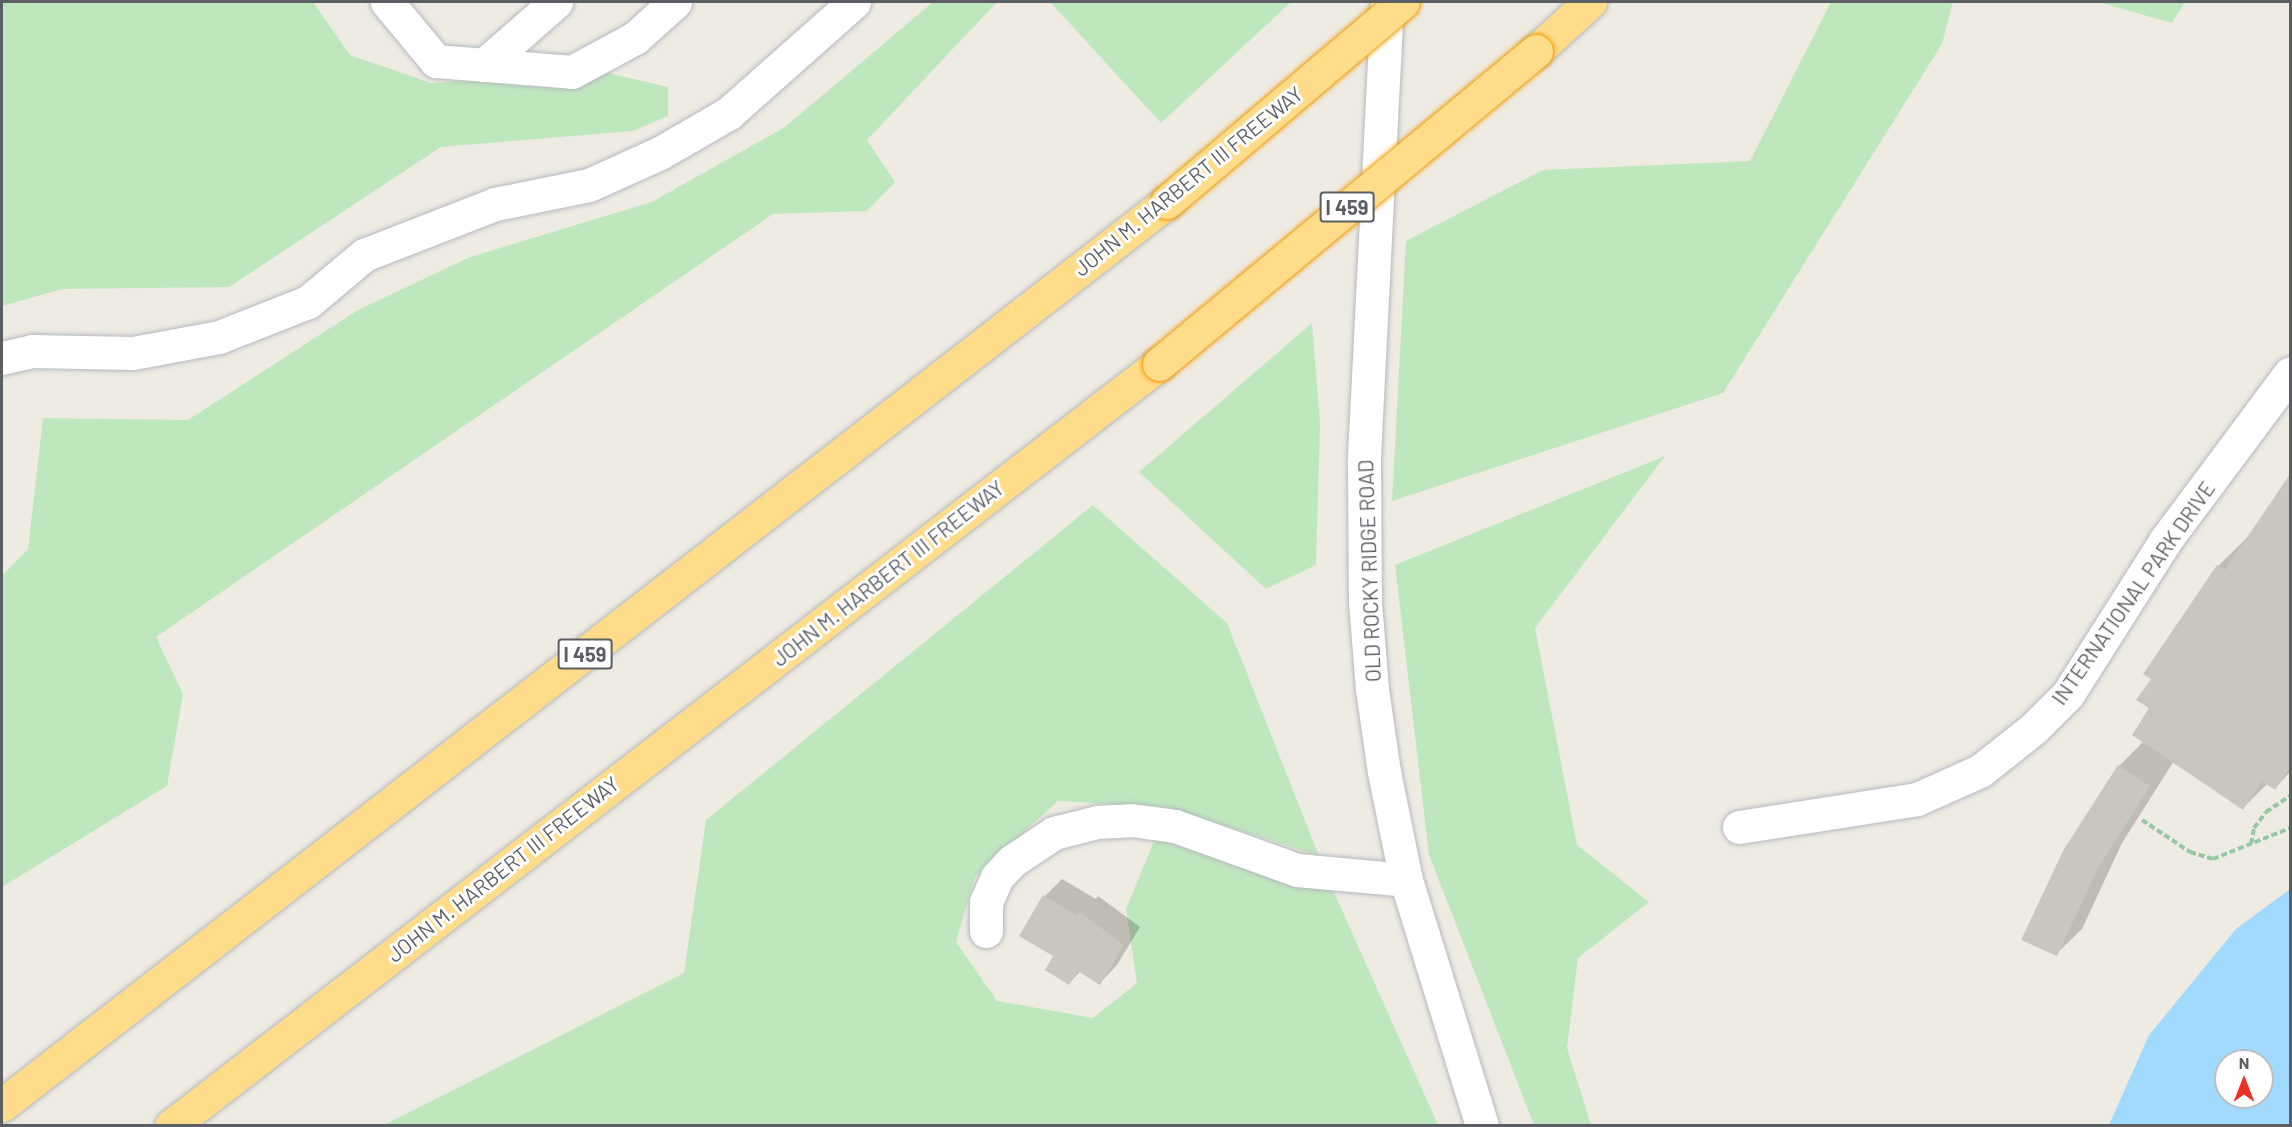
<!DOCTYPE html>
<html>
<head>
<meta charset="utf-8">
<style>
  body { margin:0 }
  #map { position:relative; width:2292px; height:1127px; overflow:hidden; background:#eeebe3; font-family:Barlow,sans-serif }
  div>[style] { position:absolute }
  .green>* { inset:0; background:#bfe7be }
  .water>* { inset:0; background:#a2daff }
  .shadow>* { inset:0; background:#0003 }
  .building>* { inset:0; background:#c9c6c0 }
  .path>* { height:4px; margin-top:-2px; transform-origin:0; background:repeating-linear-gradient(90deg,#96c9a3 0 6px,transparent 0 9px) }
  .roads { filter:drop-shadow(0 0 2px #b5b9be) drop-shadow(0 0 2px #b5b9be) }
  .minor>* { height:33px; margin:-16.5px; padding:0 16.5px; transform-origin:16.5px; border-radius:16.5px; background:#fff }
  .highway>* { height:33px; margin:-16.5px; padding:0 16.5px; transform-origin:16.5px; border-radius:16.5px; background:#ffdc89 }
  .bridges { filter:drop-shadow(0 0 2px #f19c00) drop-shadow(0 0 2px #f19c00) }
  .highway-bridge>* { height:33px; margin:-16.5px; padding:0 16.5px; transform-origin:16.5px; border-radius:16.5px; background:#ffdc89 }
  span { translate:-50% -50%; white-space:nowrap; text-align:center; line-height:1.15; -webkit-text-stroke:6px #fff; paint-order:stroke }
  .shield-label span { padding:2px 4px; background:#fff; border:2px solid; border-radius:4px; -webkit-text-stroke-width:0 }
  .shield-label { font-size:20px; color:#5b5f64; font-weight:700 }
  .street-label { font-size:21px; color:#5b5f64 }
  .frame { position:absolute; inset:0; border:3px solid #5b5f64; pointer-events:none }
  .north { position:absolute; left:2214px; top:1049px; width:60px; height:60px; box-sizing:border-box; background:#fff; border:2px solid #bdbfc1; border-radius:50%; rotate:0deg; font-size:16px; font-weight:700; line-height:24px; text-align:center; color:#5b5f64 }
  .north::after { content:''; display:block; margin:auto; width:21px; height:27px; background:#f02f27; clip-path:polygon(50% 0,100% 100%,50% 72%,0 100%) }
</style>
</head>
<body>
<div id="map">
  <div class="green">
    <div style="clip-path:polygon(2px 2px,313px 2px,350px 55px,431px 83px,608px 73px,668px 87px,668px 116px,633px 131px,441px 147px,229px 287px,62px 289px,2px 306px)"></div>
    <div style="clip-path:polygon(933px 2px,997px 2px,867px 140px,895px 182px,867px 211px,773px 214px,156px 637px,183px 694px,167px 786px,2px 887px,2px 576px,28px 549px,43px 418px,188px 420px,358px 310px,470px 257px,652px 202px,785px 127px)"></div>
    <div style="clip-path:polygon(1050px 2px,1291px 2px,1161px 123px)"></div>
    <div style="clip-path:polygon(1831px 2px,1953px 2px,1942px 44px,1723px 393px,1392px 501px,1406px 241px,1543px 170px,1750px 161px)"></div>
    <div style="clip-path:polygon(2098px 2px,2185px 2px,2172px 23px)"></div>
    <div style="clip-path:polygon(1312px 323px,1320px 423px,1316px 565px,1266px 589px,1139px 472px)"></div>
    <div style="clip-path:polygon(1665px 456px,1535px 628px,1577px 845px,1649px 902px,1578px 958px,1567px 1048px,1591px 1125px,1534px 1125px,1429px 855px,1395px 565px)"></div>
    <div style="clip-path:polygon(1093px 505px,1227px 623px,1319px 856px,1168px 807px,1058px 801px,975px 877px,956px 942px,997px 1001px,1093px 1018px,1137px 983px,1126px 909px,1155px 839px,1333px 890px,1438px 1125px,382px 1126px,684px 973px,706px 820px)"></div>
  </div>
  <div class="water">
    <div style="clip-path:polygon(evenodd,2290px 889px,2290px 1125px,2109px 1125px,2149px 1035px,2236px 929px,2290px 889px,2226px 1061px,2262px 1061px,2262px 1097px,2226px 1097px,2226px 1061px)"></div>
  </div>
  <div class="shadow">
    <div style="clip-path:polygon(2290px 476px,2290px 772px,2275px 788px,2268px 783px,2243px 808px,2174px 761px,2122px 843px,2082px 929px,2056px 954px,2119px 766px,2144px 741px,2153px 678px,2145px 673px,2218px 566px,2252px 533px)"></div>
    <div style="clip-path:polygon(1062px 879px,1096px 899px,1098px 896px,1140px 927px,1117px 965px,1100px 983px,1081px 971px,1069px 983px,1055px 956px,1045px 896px)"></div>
  </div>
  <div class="building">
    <div style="clip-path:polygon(2290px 474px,2290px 768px,2275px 790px,2262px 781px,2243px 810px,2132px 735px,2149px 708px,2136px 700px,2151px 679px,2143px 674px,2217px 565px,2225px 570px)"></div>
    <div style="clip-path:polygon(2118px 765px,2150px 786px,2097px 870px,2057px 956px,2021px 940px,2064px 849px)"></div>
    <div style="clip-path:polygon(1043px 895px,1078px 916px,1080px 912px,1124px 945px,1100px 985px,1078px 971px,1069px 985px,1045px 970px,1053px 956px,1019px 936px)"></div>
  </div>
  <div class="path">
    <div style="left:2142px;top:820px;width:58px;rotate:33.7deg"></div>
    <div style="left:2190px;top:852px;width:24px;rotate:17deg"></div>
    <div style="left:2213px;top:859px;width:83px;rotate:-21.9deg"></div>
    <div style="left:2251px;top:844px;width:16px;rotate:-79deg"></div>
    <div style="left:2254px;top:828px;width:20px;rotate:-53deg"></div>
    <div style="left:2266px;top:812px;width:29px;rotate:-34deg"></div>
  </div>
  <div class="roads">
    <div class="minor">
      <div style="left:387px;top:2px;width:77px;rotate:50.3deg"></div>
      <div style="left:436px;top:61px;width:136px;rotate:4.6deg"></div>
      <div style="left:572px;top:72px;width:72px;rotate:-28.4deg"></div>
      <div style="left:635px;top:38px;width:54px;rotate:-42deg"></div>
      <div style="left:1387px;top:2px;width:461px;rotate:92.9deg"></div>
      <div style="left:1364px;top:462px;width:140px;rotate:89.6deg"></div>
      <div style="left:1365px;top:602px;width:87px;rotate:85.4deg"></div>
      <div style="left:1372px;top:689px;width:84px;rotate:81.8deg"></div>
      <div style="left:1384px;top:772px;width:110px;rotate:78.5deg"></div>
      <div style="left:1406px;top:880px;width:257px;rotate:72.8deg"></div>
      <div style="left:484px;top:65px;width:96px;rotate:-41.2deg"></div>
      <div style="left:2px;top:358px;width:31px;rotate:-13deg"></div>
      <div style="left:32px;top:351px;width:101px;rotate:1.1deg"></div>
      <div style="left:133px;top:353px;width:87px;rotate:-10.5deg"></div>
      <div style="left:219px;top:337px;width:96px;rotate:-21.5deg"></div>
      <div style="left:308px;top:302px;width:73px;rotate:-40deg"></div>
      <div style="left:364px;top:255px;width:141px;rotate:-21.3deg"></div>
      <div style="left:495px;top:204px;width:96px;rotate:-11.4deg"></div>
      <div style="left:589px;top:185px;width:78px;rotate:-24.3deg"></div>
      <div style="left:660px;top:153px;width:80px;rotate:-30.1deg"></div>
      <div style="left:729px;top:113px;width:167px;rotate:-41.6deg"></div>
      <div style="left:1739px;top:827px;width:180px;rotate:-8.9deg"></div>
      <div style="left:1917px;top:799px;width:69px;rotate:-24deg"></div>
      <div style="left:1980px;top:771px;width:69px;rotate:-38.5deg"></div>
      <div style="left:2034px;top:728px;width:48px;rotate:-45deg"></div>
      <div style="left:2068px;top:694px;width:181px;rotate:-57.6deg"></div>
      <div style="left:2165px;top:541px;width:209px;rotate:-53.3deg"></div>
      <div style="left:986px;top:931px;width:29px;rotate:-90deg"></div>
      <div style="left:986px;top:902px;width:27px;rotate:-66deg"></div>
      <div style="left:997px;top:877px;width:22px;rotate:-47deg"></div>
      <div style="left:1012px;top:861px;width:50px;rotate:-33.7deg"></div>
      <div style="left:1054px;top:833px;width:44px;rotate:-14.3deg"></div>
      <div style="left:1097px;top:822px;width:34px;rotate:-3deg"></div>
      <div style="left:1131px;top:820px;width:44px;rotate:7.8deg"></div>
      <div style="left:1175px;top:826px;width:130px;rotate:19.8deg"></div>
      <div style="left:1297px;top:870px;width:109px;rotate:5.2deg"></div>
    </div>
    <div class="highway">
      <div style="left:1536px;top:51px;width:73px;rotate:-42.2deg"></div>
      <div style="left:2px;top:1105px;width:1474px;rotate:-37.78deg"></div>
      <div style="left:171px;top:1126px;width:1248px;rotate:-37.64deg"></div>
    </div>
  </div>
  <div class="bridges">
    <div class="highway-bridge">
      <div style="left:1167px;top:202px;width:309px;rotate:-40.3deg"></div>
      <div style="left:1159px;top:364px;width:490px;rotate:-39.7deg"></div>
    </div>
  </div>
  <div class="shield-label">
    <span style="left:1347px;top:207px">I 459</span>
    <span style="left:585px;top:654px">I 459</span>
  </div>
  <div class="street-label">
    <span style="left:1188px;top:181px;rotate:-39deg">JOHN M. HARBERT III FREEWAY</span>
    <span style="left:1369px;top:571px;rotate:-92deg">OLD ROCKY RIDGE ROAD</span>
    <span style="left:888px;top:573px;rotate:-38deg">JOHN M. HARBERT III FREEWAY</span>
    <span style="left:2133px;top:593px;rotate:-55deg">INTERNATIONAL PARK DRIVE</span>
    <span style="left:503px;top:869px;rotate:-38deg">JOHN M. HARBERT III FREEWAY</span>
  </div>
  <div class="frame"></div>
  <div class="north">N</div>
</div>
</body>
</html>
